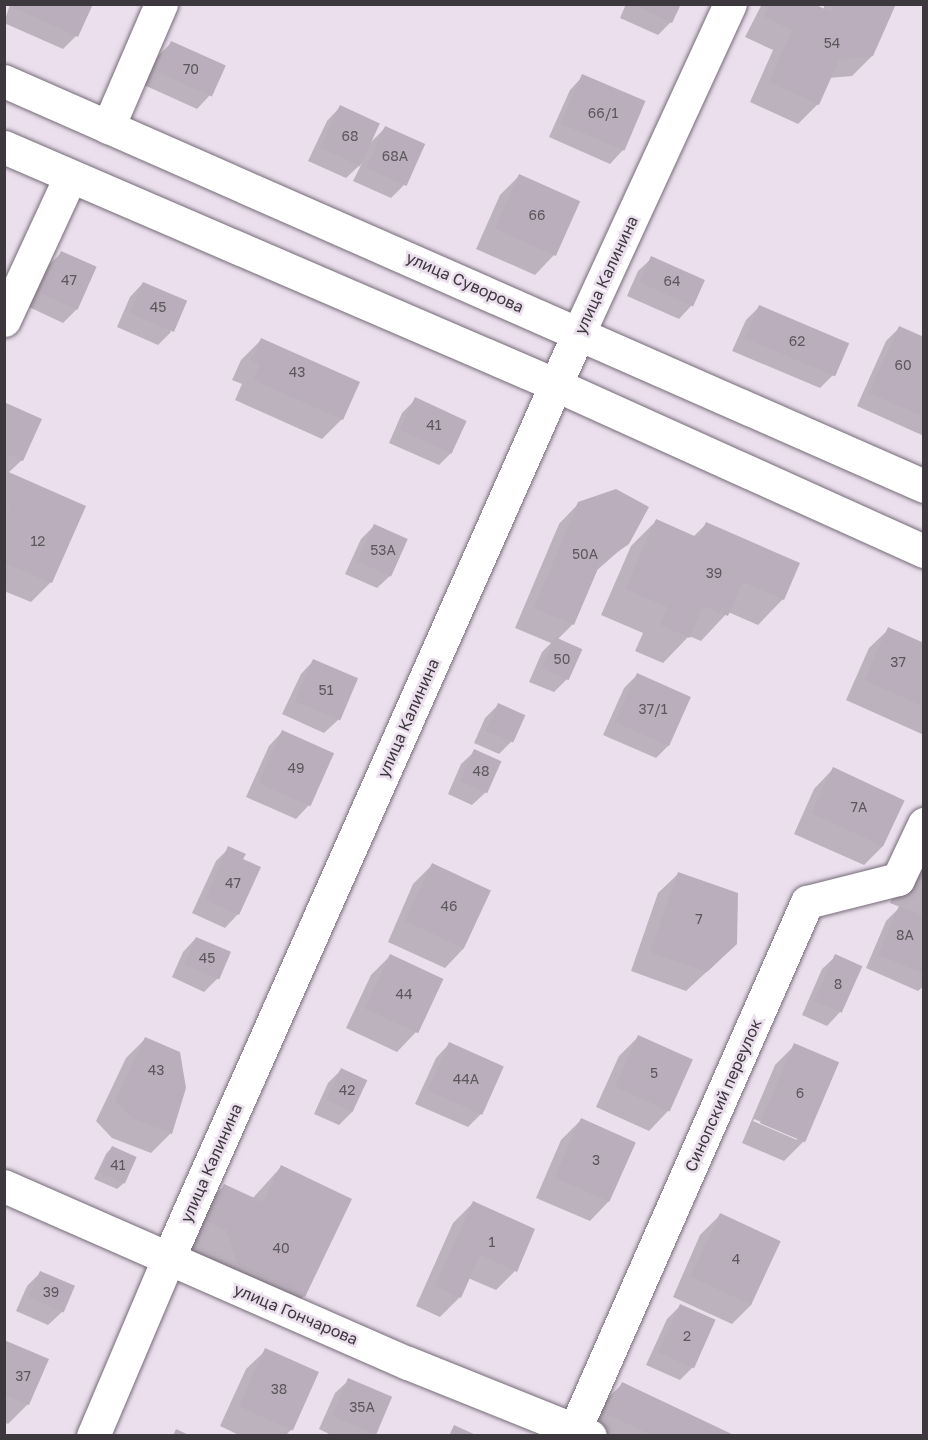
<!DOCTYPE html>
<html>
<head>
<meta charset="utf-8">
<style>
  body { margin:0 }
  #map { position:relative; width:928px; height:1440px; overflow:hidden; background:#ebdfed; font-family:"Golos Text",sans-serif }
  div>[style] { position:absolute }
  .shadow>* { inset:0; background:#0003 }
  .building>* { inset:0; background:#baaebc; transform-origin:0 0 }
  .roads { filter:drop-shadow(0 0 2px #756b77) drop-shadow(0 0 2px #756b77) }
  .minor>* { height:33px; margin:-16.5px; padding:0 16.5px; transform-origin:16.5px; border-radius:16.5px; background:#fff }
  .major>* { height:33px; margin:-16.5px; padding:0 16.5px; transform-origin:16.5px; border-radius:16.5px; background:#fff }
  span { translate:-50% -50%; white-space:nowrap; text-align:center; line-height:1.15; -webkit-text-stroke:5px #ebdfed; paint-order:stroke }
  .number-label { font-size:14px; color:#5c565d }
  .number-label span { -webkit-text-stroke-width:0 }
  .street-label { font-size:16px; color:#3c383d }
  .frame { position:absolute; inset:0; border:6px solid #3c383d; pointer-events:none }
</style>
</head>
<body>
<div id="map">
  <div class="shadow">
    <div style="clip-path:polygon(10px 4px,91px 4px,76px 36px,63px 49px,4px 23px)"></div>
    <div style="clip-path:polygon(626px 4px,679px 4px,671px 22px,658px 35px,620px 18px)"></div>
    <div style="clip-path:polygon(762px 4px,810px 4px,823px 10px,825px 4px,894px 4px,872px 56px,852px 76px,829px 78px,818px 104px,798px 124px,750px 102px,773px 50px,745px 37px)"></div>
    <div style="clip-path:polygon(171px 43px,224px 66px,210px 95px,197px 109px,144px 85px,158px 56px)"></div>
    <div style="clip-path:polygon(583px 76px,644px 102px,623px 150px,610px 164px,549px 137px,570px 90px)"></div>
    <div style="clip-path:polygon(340px 107px,370px 143px,385px 128px,404px 185px,391px 198px,353px 181px,362px 163px,346px 178px,308px 161px,327px 121px)"></div>
    <div style="clip-path:polygon(519px 176px,554px 255px,535px 275px,476px 249px,500px 195px)"></div>
    <div style="clip-path:polygon(61px 253px,77px 309px,63px 323px,29px 307px,48px 266px)"></div>
    <div style="clip-path:polygon(652px 258px,692px 305px,679px 319px,627px 296px,638px 271px)"></div>
    <div style="clip-path:polygon(143px 283px,171px 332px,158px 345px,117px 327px,130px 297px)"></div>
    <div style="clip-path:polygon(759px 307px,833px 375px,820px 388px,732px 351px,746px 320px)"></div>
    <div style="clip-path:polygon(899px 328px,924px 339px,924px 436px,857px 406px,886px 341px)"></div>
    <div style="clip-path:polygon(261px 340px,342px 419px,322px 439px,235px 400px,242px 384px,232px 380px,241px 360px)"></div>
    <div style="clip-path:polygon(416px 399px,452px 452px,439px 465px,389px 443px,402px 413px)"></div>
    <div style="clip-path:polygon(6px 404px,22px 460px,8px 473px,51px 582px,31px 602px,4px 591px)"></div>
    <div style="clip-path:polygon(579px 503px,628px 543px,595px 572px,573px 624px,557px 640px,567px 679px,554px 692px,529px 682px,542px 652px,551px 643px,515px 628px,559px 524px)"></div>
    <div style="clip-path:polygon(656px 521px,693px 537px,706px 524px,783px 599px,758px 625px,728px 612px,701px 641px,689px 636px,663px 663px,635px 651px,643px 633px,601px 615px,631px 546px)"></div>
    <div style="clip-path:polygon(374px 526px,391px 575px,377px 588px,345px 574px,361px 539px)"></div>
    <div style="clip-path:polygon(889px 629px,924px 644px,924px 735px,846px 700px,869px 648px)"></div>
    <div style="clip-path:polygon(314px 660px,338px 720px,324px 733px,282px 714px,301px 674px)"></div>
    <div style="clip-path:polygon(637px 675px,689px 697px,669px 745px,656px 758px,603px 735px,624px 688px)"></div>
    <div style="clip-path:polygon(498px 705px,512px 741px,499px 754px,474px 743px,485px 718px)"></div>
    <div style="clip-path:polygon(282px 732px,309px 805px,296px 819px,246px 797px,269px 746px)"></div>
    <div style="clip-path:polygon(475px 751px,486px 792px,472px 805px,448px 794px,461px 764px)"></div>
    <div style="clip-path:polygon(833px 769px,883px 846px,864px 865px,794px 834px,814px 789px)"></div>
    <div style="clip-path:polygon(924px 829px,924px 986px,918px 991px,866px 968px,886px 921px,900px 907px,890px 903px)"></div>
    <div style="clip-path:polygon(229px 848px,241px 860px,238px 914px,225px 928px,192px 913px,216px 861px)"></div>
    <div style="clip-path:polygon(432px 865px,464px 948px,445px 968px,388px 942px,413px 884px)"></div>
    <div style="clip-path:polygon(678px 874px,715px 964px,686px 991px,631px 971px,658px 893px)"></div>
    <div style="clip-path:polygon(196px 938px,218px 978px,204px 992px,172px 977px,183px 952px)"></div>
    <div style="clip-path:polygon(390px 956px,441px 980px,416px 1032px,397px 1052px,346px 1028px,371px 975px)"></div>
    <div style="clip-path:polygon(836px 956px,840px 1012px,827px 1026px,802px 1015px,822px 969px)"></div>
    <div style="clip-path:polygon(639px 1036px,668px 1111px,649px 1131px,596px 1107px,619px 1056px)"></div>
    <div style="clip-path:polygon(146px 1038px,171px 1133px,151px 1153px,112px 1138px,96px 1121px,126px 1058px)"></div>
    <div style="clip-path:polygon(449px 1044px,481px 1114px,468px 1127px,415px 1104px,436px 1058px)"></div>
    <div style="clip-path:polygon(evenodd,795px 1045px,804px 1141px,784px 1161px,742px 1143px,775px 1065px,795px 1045px,754px 1119px,797px 1137px,797px 1140px,753px 1121px,754px 1119px)"></div>
    <div style="clip-path:polygon(341px 1070px,352px 1112px,339px 1125px,314px 1114px,328px 1083px)"></div>
    <div style="clip-path:polygon(581px 1120px,609px 1201px,590px 1221px,536px 1198px,561px 1140px)"></div>
    <div style="clip-path:polygon(112px 1147px,124px 1183px,117px 1189px,94px 1179px,106px 1154px)"></div>
    <div style="clip-path:polygon(281px 1167px,304px 1296px,279px 1322px,182px 1247px,199px 1211px,224px 1186px,252px 1199px)"></div>
    <div style="clip-path:polygon(473px 1203px,515px 1271px,496px 1290px,468px 1278px,460px 1297px,440px 1317px,416px 1306px,453px 1223px)"></div>
    <div style="clip-path:polygon(720px 1215px,752px 1304px,732px 1324px,673px 1297px,700px 1235px)"></div>
    <div style="clip-path:polygon(40px 1273px,62px 1312px,48px 1325px,16px 1311px,27px 1286px)"></div>
    <div style="clip-path:polygon(680px 1306px,693px 1367px,680px 1380px,646px 1365px,667px 1319px)"></div>
    <div style="clip-path:polygon(4px 1341px,28px 1404px,8px 1424px,4px 1422px)"></div>
    <div style="clip-path:polygon(266px 1350px,292px 1429px,285px 1436px,241px 1436px,220px 1426px,246px 1369px)"></div>
    <div style="clip-path:polygon(349px 1380px,374px 1434px,373px 1436px,333px 1436px,319px 1429px,335px 1393px)"></div>
    <div style="clip-path:polygon(622px 1384px,732px 1436px,588px 1434px,602px 1404px)"></div>
  </div>
  <div class="building">
    <div style="clip-path:polygon(16px 4px,93px 4px,78px 37px,14px 8px)"></div>
    <div style="clip-path:polygon(632px 4px,681px 4px,672px 23px)"></div>
    <div style="clip-path:polygon(769px 4px,814px 4px,831px 12px,835px 4px,896px 4px,873px 56px,839px 60px,819px 105px,769px 82px,792px 30px,764px 17px)"></div>
    <div style="left:171px;top:41px;width:60px;height:34px;rotate:24deg"></div>
    <div style="left:582px;top:74px;width:69px;height:54px;rotate:23deg"></div>
    <div style="left:340px;top:105px;width:44px;height:47px;rotate:25deg"></div>
    <div style="left:385px;top:126px;width:44px;height:46px;rotate:24deg"></div>
    <div style="left:519px;top:174px;width:67px;height:60px;rotate:24deg"></div>
    <div style="left:61px;top:251px;width:39px;height:47px;rotate:24deg"></div>
    <div style="left:651px;top:256px;width:59px;height:29px;rotate:24deg"></div>
    <div style="left:143px;top:282px;width:48px;height:34px;rotate:23deg"></div>
    <div style="left:759px;top:305px;width:98px;height:36px;rotate:23deg"></div>
    <div style="clip-path:polygon(899px 326px,924px 337px,924px 417px,869px 393px)"></div>
    <div style="clip-path:polygon(261px 338px,360px 382px,343px 420px,253px 380px,260px 364px,251px 360px)"></div>
    <div style="left:415px;top:397px;width:57px;height:36px;rotate:25deg"></div>
    <div style="clip-path:polygon(6px 403px,42px 419px,23px 461px,4px 453px)"></div>
    <div style="clip-path:polygon(4px 470px,86px 506px,52px 583px,4px 563px,4px 519px,10px 506px,4px 504px)"></div>
    <div style="clip-path:polygon(616px 489px,649px 507px,629px 544px,600px 564px,574px 625px,534px 608px,578px 502px)"></div>
    <div style="clip-path:polygon(656px 519px,699px 538px,706px 522px,800px 563px,784px 600px,743px 582px,728px 616px,703px 606px,690px 638px,660px 625px,667px 607px,625px 589px)"></div>
    <div style="left:374px;top:524px;width:37px;height:41px;rotate:24deg"></div>
    <div style="clip-path:polygon(888px 627px,924px 643px,924px 707px,864px 680px)"></div>
    <div style="left:555px;top:637px;width:30px;height:34px;rotate:24deg"></div>
    <div style="left:313px;top:659px;width:49px;height:46px;rotate:23deg"></div>
    <div style="left:637px;top:673px;width:59px;height:54px;rotate:24deg"></div>
    <div style="left:498px;top:703px;width:30px;height:30px;rotate:24deg"></div>
    <div style="left:282px;top:730px;width:57px;height:58px;rotate:24deg"></div>
    <div style="left:474px;top:749px;width:30px;height:35px;rotate:24deg"></div>
    <div style="left:833px;top:767px;width:79px;height:51px;rotate:25deg"></div>
    <div style="clip-path:polygon(228px 846px,246px 854px,243px 859px,261px 867px,239px 915px,205px 900px)"></div>
    <div style="clip-path:polygon(924px 858px,924px 881px,915px 878px)"></div>
    <div style="left:432px;top:863px;width:65px;height:64px;rotate:25deg"></div>
    <div style="clip-path:polygon(678px 872px,738px 893px,737px 944px,707px 972px,650px 952px)"></div>
    <div style="clip-path:polygon(899px 906px,924px 916px,924px 974px,878px 955px)"></div>
    <div style="left:196px;top:937px;width:38px;height:30px;rotate:23deg"></div>
    <div style="left:390px;top:954px;width:59px;height:60px;rotate:25deg"></div>
    <div style="left:835px;top:954px;width:30px;height:51px;rotate:24deg"></div>
    <div style="left:638px;top:1035px;width:60px;height:57px;rotate:24deg"></div>
    <div style="clip-path:polygon(145px 1037px,180px 1052px,186px 1088px,172px 1134px,132px 1118px,115px 1101px)"></div>
    <div style="left:449px;top:1042px;width:60px;height:53px;rotate:24deg"></div>
    <div style="left:794px;top:1043px;width:49px;height:87px;rotate:23deg"></div>
    <div style="left:341px;top:1068px;width:29px;height:35px;rotate:25deg"></div>
    <div style="left:581px;top:1118px;width:60px;height:65px;rotate:24deg"></div>
    <div style="left:112px;top:1146px;width:27px;height:29px;rotate:24deg"></div>
    <div style="clip-path:polygon(281px 1165px,352px 1199px,305px 1297px,238px 1265px,226px 1230px,206px 1221px,224px 1184px,263px 1202px)"></div>
    <div style="clip-path:polygon(473px 1201px,535px 1229px,517px 1272px,480px 1255px,461px 1298px,435px 1286px)"></div>
    <div style="left:720px;top:1213px;width:67px;height:70px;rotate:25deg"></div>
    <div style="left:40px;top:1271px;width:38px;height:29px;rotate:23deg"></div>
    <div style="left:680px;top:1304px;width:39px;height:53px;rotate:24deg"></div>
    <div style="clip-path:polygon(4px 1340px,49px 1359px,29px 1405px,4px 1394px)"></div>
    <div style="left:265px;top:1348px;width:59px;height:64px;rotate:24deg"></div>
    <div style="left:348px;top:1378px;width:48px;height:41px;rotate:23deg"></div>
    <div style="clip-path:polygon(622px 1382px,736px 1436px,653px 1436px,607px 1414px)"></div>
    <div style="clip-path:polygon(454px 1425px,478px 1436px,449px 1436px)"></div>
    <div style="clip-path:polygon(176px 1429px,191px 1436px,173px 1436px)"></div>
  </div>
  <div class="roads">
    <div class="minor">
      <div style="left:108px;top:127px;width:134px;rotate:-66.7deg"></div>
      <div style="left:4px;top:320px;width:157px;rotate:-65.2deg"></div>
      <div style="left:4px;top:1186px;width:441px;rotate:23.7deg"></div>
      <div style="left:408px;top:1363px;width:196px;rotate:21.9deg"></div>
      <div style="left:575px;top:1429px;width:576px;rotate:-66.24deg"></div>
      <div style="left:807px;top:902px;width:94px;rotate:-14.2deg"></div>
      <div style="left:898px;top:879px;width:61px;rotate:-64.7deg"></div>
      <div style="left:93px;top:1436px;width:192px;rotate:-67deg"></div>
      <div style="left:168px;top:1259px;width:1014px;rotate:-66.09deg"></div>
      <div style="left:579px;top:332px;width:361px;rotate:-65.3deg"></div>
    </div>
    <div class="major">
      <div style="left:4px;top:81px;width:1005px;rotate:23.76deg"></div>
      <div style="left:4px;top:147px;width:601px;rotate:23.32deg"></div>
      <div style="left:556px;top:385px;width:404px;rotate:24.3deg"></div>
    </div>
  </div>
  <div class="number-label">
    <span style="left:832px;top:43px">54</span>
    <span style="left:191px;top:69px">70</span>
    <span style="left:603px;top:113px">66/1</span>
    <span style="left:350px;top:136px">68</span>
    <span style="left:395px;top:156px">68А</span>
    <span style="left:537px;top:215px">66</span>
    <span style="left:69px;top:280px">47</span>
    <span style="left:672px;top:281px">64</span>
    <span style="left:158px;top:307px">45</span>
    <span style="left:797px;top:341px">62</span>
    <span style="left:903px;top:365px">60</span>
    <span style="left:297px;top:372px">43</span>
    <span style="left:434px;top:425px">41</span>
    <span style="left:38px;top:541px">12</span>
    <span style="left:383px;top:550px">53А</span>
    <span style="left:585px;top:554px">50А</span>
    <span style="left:714px;top:573px">39</span>
    <span style="left:562px;top:659px">50</span>
    <span style="left:898px;top:662px">37</span>
    <span style="left:326px;top:690px">51</span>
    <span style="left:653px;top:709px">37/1</span>
    <span style="left:296px;top:768px">49</span>
    <span style="left:481px;top:771px">48</span>
    <span style="left:859px;top:807px">7А</span>
    <span style="left:233px;top:883px">47</span>
    <span style="left:449px;top:906px">46</span>
    <span style="left:699px;top:919px">7</span>
    <span style="left:905px;top:935px">8А</span>
    <span style="left:207px;top:958px">45</span>
    <span style="left:838px;top:984px">8</span>
    <span style="left:404px;top:994px">44</span>
    <span style="left:156px;top:1070px">43</span>
    <span style="left:654px;top:1073px">5</span>
    <span style="left:466px;top:1079px">44А</span>
    <span style="left:347px;top:1090px">42</span>
    <span style="left:800px;top:1093px">6</span>
    <span style="left:596px;top:1160px">3</span>
    <span style="left:118px;top:1165px">41</span>
    <span style="left:492px;top:1242px">1</span>
    <span style="left:281px;top:1248px">40</span>
    <span style="left:736px;top:1259px">4</span>
    <span style="left:51px;top:1292px">39</span>
    <span style="left:687px;top:1336px">2</span>
    <span style="left:23px;top:1376px">37</span>
    <span style="left:279px;top:1389px">38</span>
    <span style="left:362px;top:1407px">35А</span>
  </div>
  <div class="street-label">
    <span style="left:606px;top:275px;rotate:-65deg">улица Калинина</span>
    <span style="left:465px;top:282px;rotate:24deg">улица Суворова</span>
    <span style="left:408px;top:718px;rotate:-66deg">улица Калинина</span>
    <span style="left:723px;top:1095px;rotate:-66deg">Синопский переулок</span>
    <span style="left:211px;top:1163px;rotate:-66deg">улица Калинина</span>
    <span style="left:296px;top:1314px;rotate:23deg">улица Гончарова</span>
  </div>
  <div class="frame"></div>
</div>
</body>
</html>
